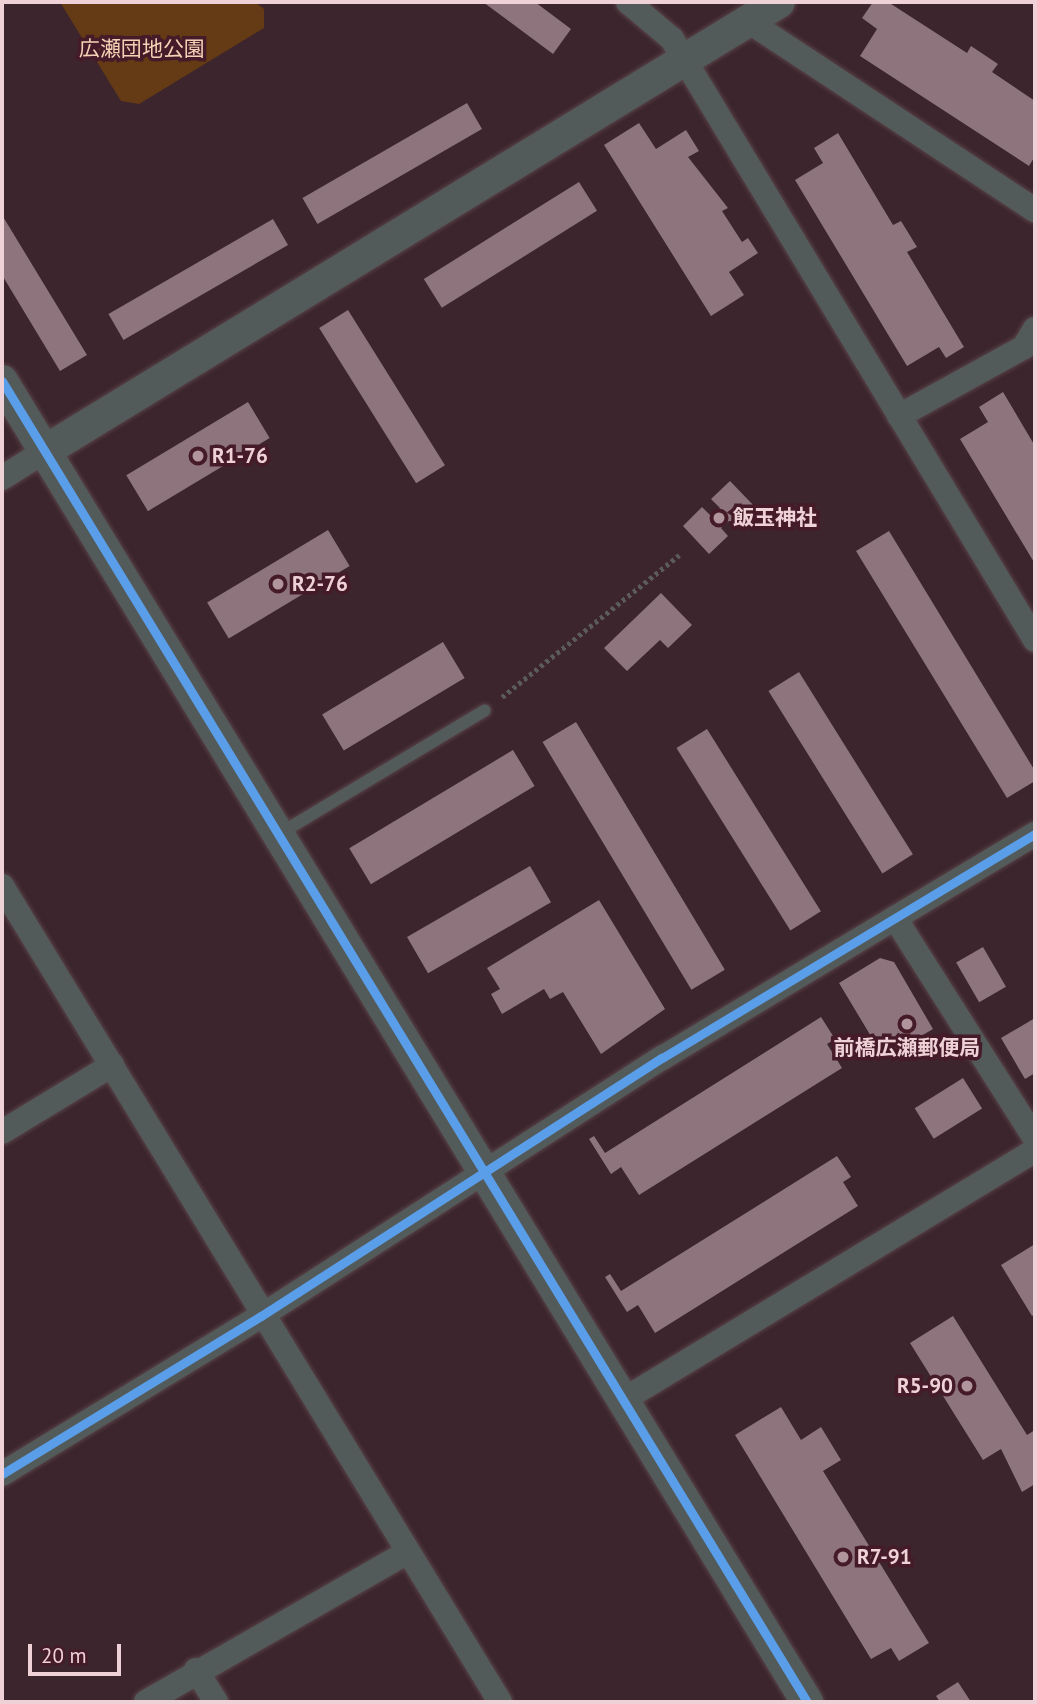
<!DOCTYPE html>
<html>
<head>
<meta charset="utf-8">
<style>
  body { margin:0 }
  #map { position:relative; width:1037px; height:1704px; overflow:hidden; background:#3c252c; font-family:"PT Sans","Noto Sans JP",sans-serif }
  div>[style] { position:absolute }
  .green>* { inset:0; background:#653b15 }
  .building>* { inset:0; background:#8e747c; transform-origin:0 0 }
  .path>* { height:4.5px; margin-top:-2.25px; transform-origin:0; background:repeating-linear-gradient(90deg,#5c5b5c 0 3.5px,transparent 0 7px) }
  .roads { filter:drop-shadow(0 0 2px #574248) drop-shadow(0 0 2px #574248) }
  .service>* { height:12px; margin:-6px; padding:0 6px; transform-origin:6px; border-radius:6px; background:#535b5a }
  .minor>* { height:24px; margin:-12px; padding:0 12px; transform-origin:12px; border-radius:12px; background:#535b5a }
  .tertiary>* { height:32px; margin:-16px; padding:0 16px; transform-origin:16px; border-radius:16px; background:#535b5a }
  .cycleway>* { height:9px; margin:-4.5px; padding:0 4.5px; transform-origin:4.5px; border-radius:4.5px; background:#5a9eea }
  .dots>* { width:19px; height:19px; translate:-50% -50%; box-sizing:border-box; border:4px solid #461b29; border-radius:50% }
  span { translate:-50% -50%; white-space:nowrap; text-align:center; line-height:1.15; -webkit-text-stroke:7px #461b29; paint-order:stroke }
  .park-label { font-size:21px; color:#f4d1b5 }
  .poi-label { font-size:21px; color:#efd1d8; font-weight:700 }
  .left { translate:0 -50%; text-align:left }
  .right { translate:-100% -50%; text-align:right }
  .frame { position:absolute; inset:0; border:4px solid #efd1d8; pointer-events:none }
  .scale { position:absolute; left:28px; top:1644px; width:93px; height:32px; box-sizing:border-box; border:4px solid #efd1d8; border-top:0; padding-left:9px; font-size:21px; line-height:24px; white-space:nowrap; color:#efd1d8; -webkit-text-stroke:5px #461b29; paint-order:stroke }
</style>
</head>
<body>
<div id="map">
  <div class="green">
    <div style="clip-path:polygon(60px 2px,255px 2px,264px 9px,264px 28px,139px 104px,121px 101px)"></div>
  </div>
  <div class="building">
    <div style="clip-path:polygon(483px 2px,535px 2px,571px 29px,553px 54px)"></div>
    <div style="clip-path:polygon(873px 2px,888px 2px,967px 53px,971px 46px,998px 64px,992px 72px,1035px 101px,1035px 156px,1029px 166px,860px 56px,877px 29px,862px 18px)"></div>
    <div style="left:467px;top:103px;width:30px;height:190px;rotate:60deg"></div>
    <div style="clip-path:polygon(639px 123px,656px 149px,686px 130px,699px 151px,688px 157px,728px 208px,722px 211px,742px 242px,748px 238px,758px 253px,729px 272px,744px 295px,711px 316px,604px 145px)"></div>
    <div style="clip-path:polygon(838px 133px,893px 225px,901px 221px,917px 247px,907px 252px,964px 347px,946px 358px,939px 347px,907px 366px,795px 180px,823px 163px,814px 148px)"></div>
    <div style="left:579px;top:182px;width:34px;height:183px;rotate:58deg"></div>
    <div style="clip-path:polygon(2px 215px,87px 355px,60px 371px,2px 275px)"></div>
    <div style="left:273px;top:219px;width:30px;height:190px;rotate:60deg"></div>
    <div style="left:348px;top:310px;width:183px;height:34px;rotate:58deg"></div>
    <div style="clip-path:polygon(1003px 392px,1035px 446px,1035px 564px,960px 439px,988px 422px,979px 407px)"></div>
    <div style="left:248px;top:402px;width:42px;height:142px;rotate:59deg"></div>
    <div style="clip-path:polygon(730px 481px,757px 509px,736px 529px,729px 521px,721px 528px,728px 536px,709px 554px,683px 526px,702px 507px,711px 516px,720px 508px,711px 499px)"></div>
    <div style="left:328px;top:530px;width:42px;height:141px;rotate:59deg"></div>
    <div style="clip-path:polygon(889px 531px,1035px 771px,1035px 781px,1007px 798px,856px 551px)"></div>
    <div style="clip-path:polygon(661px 593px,692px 625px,668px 648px,660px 640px,627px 671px,604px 648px)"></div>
    <div style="left:443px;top:642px;width:42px;height:141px;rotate:59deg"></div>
    <div style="left:799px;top:672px;width:215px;height:36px;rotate:58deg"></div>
    <div style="left:576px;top:722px;width:289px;height:39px;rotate:59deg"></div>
    <div style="left:707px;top:729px;width:215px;height:36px;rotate:58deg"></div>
    <div style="left:513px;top:750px;width:42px;height:191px;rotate:59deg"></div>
    <div style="left:530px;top:866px;width:42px;height:142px;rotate:60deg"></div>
    <div style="clip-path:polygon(599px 900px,665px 1009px,601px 1054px,563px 992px,550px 999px,544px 989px,502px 1014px,491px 994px,500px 989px,487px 968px)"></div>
    <div style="left:983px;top:947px;width:46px;height:31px;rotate:60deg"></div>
    <div style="clip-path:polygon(880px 958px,894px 962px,933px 1029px,884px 1058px,839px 983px)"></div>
    <div style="clip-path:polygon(821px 1017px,835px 1039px,827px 1044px,842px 1068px,639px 1195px,621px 1167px,611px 1174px,589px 1139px,594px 1136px,605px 1153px)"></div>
    <div style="clip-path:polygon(1035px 1018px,1035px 1073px,1025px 1079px,1001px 1038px)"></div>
    <div style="left:963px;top:1078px;width:36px;height:57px;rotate:58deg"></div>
    <div style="clip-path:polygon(837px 1156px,851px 1177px,843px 1182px,858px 1206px,655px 1333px,638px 1305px,627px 1312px,605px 1277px,610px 1274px,621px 1291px)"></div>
    <div style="clip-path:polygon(1035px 1244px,1035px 1314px,1032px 1316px,1001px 1265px)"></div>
    <div style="clip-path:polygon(953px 1316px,1027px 1435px,1035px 1430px,1035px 1484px,1022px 1492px,1001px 1449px,983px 1460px,910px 1343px)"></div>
    <div style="clip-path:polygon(781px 1407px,801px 1440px,821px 1427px,841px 1460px,823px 1471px,929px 1643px,899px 1661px,891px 1648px,871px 1659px,735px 1435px)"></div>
    <div style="clip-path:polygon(958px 1682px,971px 1702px,940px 1702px,936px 1696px)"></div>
  </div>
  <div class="path">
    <div style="left:502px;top:697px;width:227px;rotate:-38.7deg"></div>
  </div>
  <div class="roads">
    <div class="service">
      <div style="left:279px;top:834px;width:240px;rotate:-31deg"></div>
    </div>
    <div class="minor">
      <div style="left:628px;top:2px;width:57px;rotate:40.1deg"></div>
      <div style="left:672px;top:39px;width:702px;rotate:58.87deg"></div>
      <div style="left:748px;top:21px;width:344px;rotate:33.4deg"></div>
      <div style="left:899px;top:416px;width:143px;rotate:-28.9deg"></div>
      <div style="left:1024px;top:347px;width:21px;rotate:-59deg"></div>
      <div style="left:2px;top:478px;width:51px;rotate:-32.1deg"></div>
      <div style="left:2px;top:886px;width:956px;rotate:58.6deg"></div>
      <div style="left:895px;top:918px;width:262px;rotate:57.6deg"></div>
      <div style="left:2px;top:1132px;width:129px;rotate:-31.3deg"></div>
      <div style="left:623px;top:1400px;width:482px;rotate:-31.2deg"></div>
      <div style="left:2px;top:1474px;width:303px;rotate:-31.4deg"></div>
      <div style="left:261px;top:1316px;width:477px;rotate:-32.8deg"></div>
      <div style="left:662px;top:1058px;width:435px;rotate:-31deg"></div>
      <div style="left:196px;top:1670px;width:38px;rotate:58deg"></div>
      <div style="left:146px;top:1702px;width:300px;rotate:-29.8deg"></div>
    </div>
    <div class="tertiary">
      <div style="left:2px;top:381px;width:1547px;rotate:58.64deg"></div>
      <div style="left:45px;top:451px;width:860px;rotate:-31.45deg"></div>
    </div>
  </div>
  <div class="cycleway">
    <div style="left:2px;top:381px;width:1547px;rotate:58.64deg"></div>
    <div style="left:2px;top:1474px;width:303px;rotate:-31.4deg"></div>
    <div style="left:261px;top:1316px;width:477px;rotate:-32.8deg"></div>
    <div style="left:662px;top:1058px;width:435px;rotate:-31deg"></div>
  </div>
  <div class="dots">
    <div style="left:198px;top:456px;background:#b0959c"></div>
    <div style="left:719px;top:518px;background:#b0959c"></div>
    <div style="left:278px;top:584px;background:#b0959c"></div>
    <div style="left:907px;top:1024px;background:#b0959c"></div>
    <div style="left:967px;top:1386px;background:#b0959c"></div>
    <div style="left:843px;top:1557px;background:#b0959c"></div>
  </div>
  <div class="park-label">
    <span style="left:142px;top:49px">広瀬団地公園</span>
  </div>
  <div class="poi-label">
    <span class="left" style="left:212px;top:456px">R1-76</span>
    <span class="left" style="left:733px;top:518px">飯玉神社</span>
    <span class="left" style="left:292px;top:584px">R2-76</span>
    <span style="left:907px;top:1048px">前橋広瀬郵便局</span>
    <span class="right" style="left:953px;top:1386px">R5-90</span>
    <span class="left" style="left:857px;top:1557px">R7-91</span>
  </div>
  <div class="frame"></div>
  <div class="scale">20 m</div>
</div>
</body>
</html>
